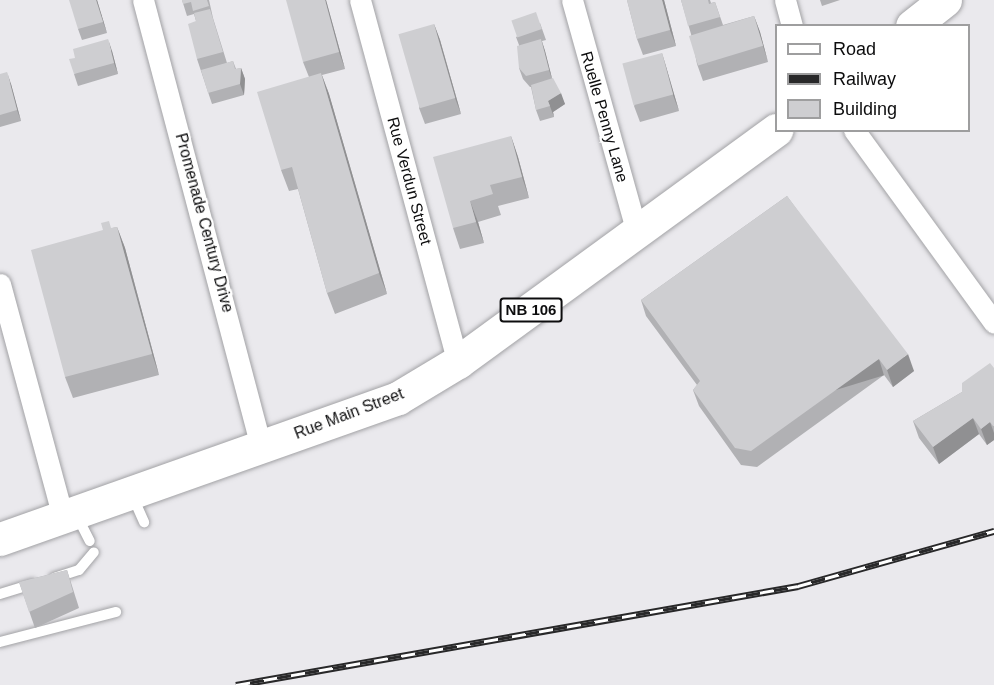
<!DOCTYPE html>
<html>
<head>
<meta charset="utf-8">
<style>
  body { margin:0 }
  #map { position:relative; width:994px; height:685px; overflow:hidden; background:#eae9ed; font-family:Helvetica,sans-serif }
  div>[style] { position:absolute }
  .roads { filter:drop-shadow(0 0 2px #a2a2a5) drop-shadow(0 0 2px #a2a2a5) }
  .service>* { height:10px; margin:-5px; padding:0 5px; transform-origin:5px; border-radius:5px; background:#fff }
  .minor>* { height:21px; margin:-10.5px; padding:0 10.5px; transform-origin:10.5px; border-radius:10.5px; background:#fff }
  .primary>* { height:33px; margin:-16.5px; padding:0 16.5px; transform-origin:16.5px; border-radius:16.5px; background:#fff }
  .rail>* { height:7px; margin-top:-3.5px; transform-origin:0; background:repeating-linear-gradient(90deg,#fff 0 14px,#282829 0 28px); box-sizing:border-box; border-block:2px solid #282829 }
  .wall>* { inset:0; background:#b1b1b4 }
  .shaded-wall>* { inset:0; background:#909092; transform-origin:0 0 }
  .building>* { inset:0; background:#ceced1; transform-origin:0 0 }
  span { translate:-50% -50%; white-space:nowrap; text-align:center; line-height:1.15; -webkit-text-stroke:4.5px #fff; paint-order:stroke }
  .shield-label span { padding:2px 4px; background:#fff; border:2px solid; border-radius:4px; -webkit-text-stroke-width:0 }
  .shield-label { font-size:15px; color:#0d0d0e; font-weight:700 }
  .street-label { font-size:16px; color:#0d0d0e }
  .legend { position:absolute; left:775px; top:24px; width:195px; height:108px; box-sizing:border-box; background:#fff; border:2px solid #9e9e9f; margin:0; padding:8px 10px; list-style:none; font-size:18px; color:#0d0d0e }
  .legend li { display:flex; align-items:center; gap:12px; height:30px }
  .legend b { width:30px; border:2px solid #9e9e9f }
</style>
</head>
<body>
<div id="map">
  <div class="roads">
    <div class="service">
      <div style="left:132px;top:495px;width:30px;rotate:66deg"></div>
      <div style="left:77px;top:516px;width:28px;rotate:63deg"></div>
      <div style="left:54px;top:578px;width:26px;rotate:-18deg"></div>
      <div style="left:79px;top:570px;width:23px;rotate:-50deg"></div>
      <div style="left:0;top:594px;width:34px;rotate:-17deg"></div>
      <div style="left:0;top:642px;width:120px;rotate:-14.5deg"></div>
    </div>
    <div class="minor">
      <div style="left:143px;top:0;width:462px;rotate:75.2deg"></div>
      <div style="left:360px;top:0;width:375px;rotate:74.9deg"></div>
      <div style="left:572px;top:0;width:242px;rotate:74.4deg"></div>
      <div style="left:785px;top:0;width:27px;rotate:75deg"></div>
      <div style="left:854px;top:130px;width:238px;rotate:54deg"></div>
      <div style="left:0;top:284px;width:241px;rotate:74.9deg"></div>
    </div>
    <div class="primary">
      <div style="left:912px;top:26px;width:42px;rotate:-38.2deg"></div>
      <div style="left:0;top:539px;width:422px;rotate:-19.5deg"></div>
      <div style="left:398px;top:398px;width:70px;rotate:-31deg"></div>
      <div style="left:458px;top:362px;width:394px;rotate:-36.1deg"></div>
    </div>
  </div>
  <div class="rail">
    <div style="left:236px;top:685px;width:571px;rotate:-9.99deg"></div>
    <div style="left:798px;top:586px;width:204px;rotate:-15.7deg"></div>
  </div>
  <div class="wall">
    <div style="clip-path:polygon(97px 0,107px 33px,82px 40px,78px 29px)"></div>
    <div style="clip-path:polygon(182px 0,209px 0,213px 18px,227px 63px,233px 61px,236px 69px,241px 68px,245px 79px,244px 95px,212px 104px,197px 59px,196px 21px,194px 14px,187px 16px)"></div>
    <div style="clip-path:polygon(326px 0,345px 69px,322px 75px,329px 94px,387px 294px,335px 314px,327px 293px,298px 189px,289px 191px,281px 170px,309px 77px,303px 62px)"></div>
    <div style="clip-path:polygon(627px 0,664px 0,676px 46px,643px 55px,637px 39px)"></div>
    <div style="clip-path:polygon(681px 0,710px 0,711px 3px,715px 2px,723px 25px,754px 16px,760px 32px,768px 62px,703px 81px,697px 64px,691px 34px)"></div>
    <div style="clip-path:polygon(820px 0,840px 0,822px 6px)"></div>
    <div style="clip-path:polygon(540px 23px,546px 40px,542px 41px,545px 51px,552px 79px,565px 104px,553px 112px,554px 117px,540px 121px,536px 110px,531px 87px,530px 87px,523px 79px,519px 68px,519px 45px,516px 37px)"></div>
    <div style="clip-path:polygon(434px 24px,440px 40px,461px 114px,425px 124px,419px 108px)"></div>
    <div style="clip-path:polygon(112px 51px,118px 74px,78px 86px,74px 74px)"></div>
    <div style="clip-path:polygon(662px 53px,667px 70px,679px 111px,640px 122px,634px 106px)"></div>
    <div style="clip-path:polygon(0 74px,11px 84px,21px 121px,0 127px)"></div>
    <div style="clip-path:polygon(511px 136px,518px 157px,529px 198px,498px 206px,501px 215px,478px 222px,484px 243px,460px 249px,453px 228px)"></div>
    <div style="clip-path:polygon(787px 196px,914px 371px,893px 387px,884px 375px,757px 467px,741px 465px,699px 406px,693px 390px,697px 385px,646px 316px,641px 300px)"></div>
    <div style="clip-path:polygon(117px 227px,125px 248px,159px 375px,73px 398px,65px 377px,103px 230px)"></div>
    <div style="clip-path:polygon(994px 368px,994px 440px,987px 445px,979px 434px,939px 464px,919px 438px,913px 421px,962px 392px)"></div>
    <div style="clip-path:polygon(67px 570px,79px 608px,35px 628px,19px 582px)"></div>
  </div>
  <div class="shaded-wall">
    <div style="clip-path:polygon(96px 0,97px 0,107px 33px,103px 22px)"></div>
    <div style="clip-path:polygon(325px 0,326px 0,345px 69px,339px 52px)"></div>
    <div style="clip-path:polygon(662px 0,664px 0,676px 46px,670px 30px)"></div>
    <div style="clip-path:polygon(754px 16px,760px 32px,768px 62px,763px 46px)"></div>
    <div style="clip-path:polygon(434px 24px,440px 40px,461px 114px,455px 98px)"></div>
    <div style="clip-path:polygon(108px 39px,112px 51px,118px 74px,114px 63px)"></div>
    <div style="clip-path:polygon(541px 39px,545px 51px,553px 82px,549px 70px)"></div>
    <div style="clip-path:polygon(662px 53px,667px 70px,679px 111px,673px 95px)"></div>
    <div style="clip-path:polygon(241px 68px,245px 79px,244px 95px,240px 84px)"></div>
    <div style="clip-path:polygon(7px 72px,11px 84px,21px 121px,17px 110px)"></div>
    <div style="clip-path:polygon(321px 73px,329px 94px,387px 294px,379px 273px)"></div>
    <div style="clip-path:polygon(561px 93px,565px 104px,553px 112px,554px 117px,548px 101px)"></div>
    <div style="clip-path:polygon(511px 136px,518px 157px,529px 198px,522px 177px)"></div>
    <div style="clip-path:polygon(470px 201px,478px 222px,484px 243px,476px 222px)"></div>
    <div style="clip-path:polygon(117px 227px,125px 248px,159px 375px,152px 354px)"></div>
    <div style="clip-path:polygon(908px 354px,914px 371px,893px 387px,887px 370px)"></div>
    <div style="left:879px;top:359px;width:17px;height:158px;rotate:73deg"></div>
    <div style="clip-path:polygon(973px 418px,979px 434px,939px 464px,933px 447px)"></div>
    <div style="clip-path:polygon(990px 422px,994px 433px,994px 440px,987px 445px,981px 429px)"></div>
  </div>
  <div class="building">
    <div style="clip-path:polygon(69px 0,96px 0,103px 22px,78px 29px)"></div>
    <div style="clip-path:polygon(182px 0,207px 0,209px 6px,193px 11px,191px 2px,183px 4px)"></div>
    <div style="clip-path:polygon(286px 0,325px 0,339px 52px,303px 62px)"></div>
    <div style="clip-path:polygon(627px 0,662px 0,670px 30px,637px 39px)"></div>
    <div style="clip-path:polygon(681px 0,708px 0,709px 4px,715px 2px,720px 17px,688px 26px)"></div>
    <div style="clip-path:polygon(210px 9px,223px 52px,197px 59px,188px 24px,196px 21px,194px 13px)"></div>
    <div style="left:536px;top:12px;width:18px;height:26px;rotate:71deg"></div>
    <div style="left:754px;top:16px;width:31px;height:68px;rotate:73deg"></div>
    <div style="left:434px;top:24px;width:77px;height:37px;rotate:74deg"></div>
    <div style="clip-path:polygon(108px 39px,114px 63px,74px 74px,69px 59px,75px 58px,73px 49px)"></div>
    <div style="clip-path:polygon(541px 39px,549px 70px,526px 76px,519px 68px,517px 46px)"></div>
    <div style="left:662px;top:53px;width:43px;height:41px;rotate:75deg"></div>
    <div style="clip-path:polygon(233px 61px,235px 69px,241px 68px,240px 84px,208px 93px,201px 70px)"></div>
    <div style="clip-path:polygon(7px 72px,17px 110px,0 115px,0 74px)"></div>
    <div style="clip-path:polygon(321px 73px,379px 273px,327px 293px,292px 167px,281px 170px,257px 92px)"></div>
    <div style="clip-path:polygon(553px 78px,561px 93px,548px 101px,550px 106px,536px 110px,531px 85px)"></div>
    <div style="clip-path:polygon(511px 136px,522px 177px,490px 185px,493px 194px,470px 201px,476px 222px,453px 228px,433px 157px)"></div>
    <div style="clip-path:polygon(787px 196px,908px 354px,887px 370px,879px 359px,751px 451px,735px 448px,693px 390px,700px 381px,641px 300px)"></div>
    <div style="clip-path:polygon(109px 221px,111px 228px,117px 227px,152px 354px,65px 377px,31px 250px,103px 230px,101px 223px)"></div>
    <div style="clip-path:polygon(990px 363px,994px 368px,994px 426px,993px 426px,990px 422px,981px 429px,973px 418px,933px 447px,913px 421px,962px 392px,962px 383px)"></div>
    <div style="clip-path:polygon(67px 570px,73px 592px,29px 612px,19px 582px)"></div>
  </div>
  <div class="shield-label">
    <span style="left:531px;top:310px">NB 106</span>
  </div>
  <div class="street-label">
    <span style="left:604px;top:117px;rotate:74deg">Ruelle Penny Lane</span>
    <span style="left:409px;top:181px;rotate:75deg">Rue Verdun Street</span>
    <span style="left:204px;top:223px;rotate:75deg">Promenade Century Drive</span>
    <span style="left:349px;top:414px;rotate:-21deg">Rue Main Street</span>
  </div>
  <ul class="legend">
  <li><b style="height:8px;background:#fff"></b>Road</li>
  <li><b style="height:8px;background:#282829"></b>Railway</li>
  <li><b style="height:16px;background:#ceced1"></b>Building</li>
  </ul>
</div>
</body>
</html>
